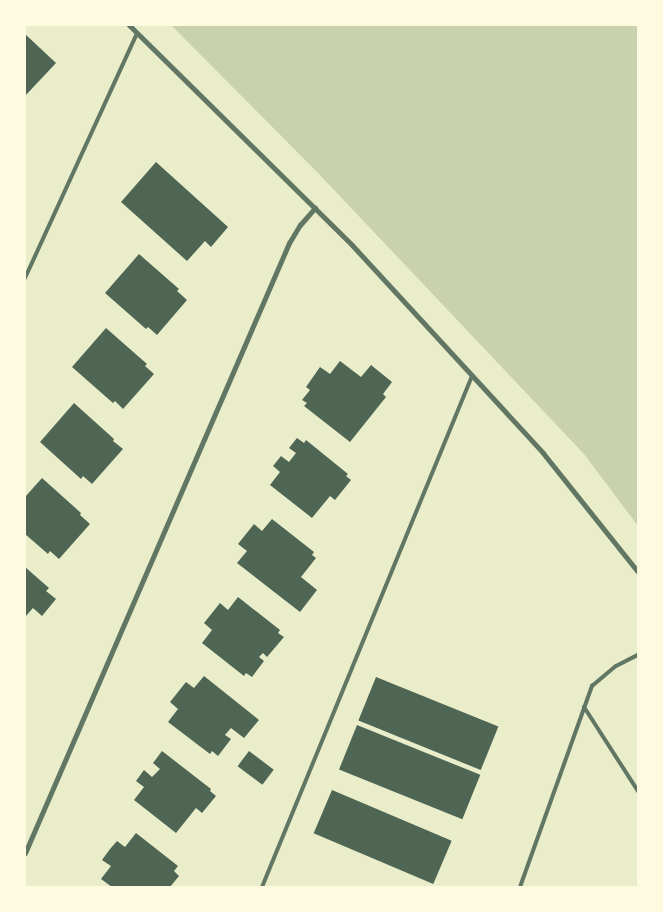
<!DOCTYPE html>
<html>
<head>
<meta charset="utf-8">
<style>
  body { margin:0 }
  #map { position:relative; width:663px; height:912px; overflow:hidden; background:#e9edc9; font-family:Lato,sans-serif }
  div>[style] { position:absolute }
  .green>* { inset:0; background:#cad2ad }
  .building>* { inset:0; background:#4f6655; transform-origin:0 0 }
  .service>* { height:4px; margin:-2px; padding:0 2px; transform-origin:2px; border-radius:2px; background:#617663 }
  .minor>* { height:5px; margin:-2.5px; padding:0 2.5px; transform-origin:2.5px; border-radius:2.5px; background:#617663 }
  span { translate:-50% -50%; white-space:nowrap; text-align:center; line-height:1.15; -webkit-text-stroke:4.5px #fefae0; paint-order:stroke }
  .frame { position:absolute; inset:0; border:26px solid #fefae0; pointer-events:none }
</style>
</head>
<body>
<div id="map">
  <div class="green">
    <div style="clip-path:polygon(171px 25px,638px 25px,638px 526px,584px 454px,318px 173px)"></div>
  </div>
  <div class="building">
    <div style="clip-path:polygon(25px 34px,56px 63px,25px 96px)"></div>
    <div style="clip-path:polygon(156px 162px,228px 227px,211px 247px,205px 241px,187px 261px,121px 202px)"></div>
    <div style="clip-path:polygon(139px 254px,179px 289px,177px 291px,187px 300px,157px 335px,148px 327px,146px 329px,105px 293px)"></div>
    <div style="clip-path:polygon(106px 328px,147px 364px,145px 366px,154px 374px,123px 409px,115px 401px,113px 403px,72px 367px)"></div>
    <div style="clip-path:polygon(340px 361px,361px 377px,371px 365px,392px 382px,383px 394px,386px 397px,350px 442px,304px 406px,307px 403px,302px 400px,310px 390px,306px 387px,320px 367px,330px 374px)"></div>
    <div style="clip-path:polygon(74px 403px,114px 439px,113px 441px,123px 449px,92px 484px,83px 476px,81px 479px,40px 442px)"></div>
    <div style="clip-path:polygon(297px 438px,304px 443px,306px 440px,348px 474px,346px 476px,351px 480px,335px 500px,330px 496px,312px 518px,270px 485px,280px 472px,273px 466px,281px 456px,289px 462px,296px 453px,289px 448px)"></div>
    <div style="clip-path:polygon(42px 478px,81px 513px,80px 515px,90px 524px,59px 559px,50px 551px,48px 554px,25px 534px,25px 497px)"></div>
    <div style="clip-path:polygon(272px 519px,314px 552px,312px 555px,316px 558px,301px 577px,317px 590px,300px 612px,237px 563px,247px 551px,238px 544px,254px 524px,262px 531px)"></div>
    <div style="clip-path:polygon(25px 567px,49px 588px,46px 591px,56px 599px,42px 616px,33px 608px,25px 617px)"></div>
    <div style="clip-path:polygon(238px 597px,280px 630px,278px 633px,284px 637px,267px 657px,263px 653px,259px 657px,264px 661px,252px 677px,246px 673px,244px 676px,202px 643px,212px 630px,204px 623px,220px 603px,228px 610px)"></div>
    <div style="clip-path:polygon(204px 676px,259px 720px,244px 738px,231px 728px,225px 735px,231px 739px,218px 756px,212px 751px,210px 754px,168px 722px,178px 709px,170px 702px,186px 682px,194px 688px)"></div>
    <div style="left:376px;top:677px;width:132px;height:47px;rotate:22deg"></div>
    <div style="left:357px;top:725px;width:133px;height:48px;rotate:22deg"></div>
    <div style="clip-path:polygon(162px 751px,211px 789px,210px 791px,216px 796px,202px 813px,196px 808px,176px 833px,134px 800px,144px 787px,136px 781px,144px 770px,152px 777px,160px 769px,153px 763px)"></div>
    <div style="left:249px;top:751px;width:31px;height:19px;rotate:37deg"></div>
    <div style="left:332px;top:790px;width:130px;height:47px;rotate:23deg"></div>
    <div style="clip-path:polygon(136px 833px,178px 866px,174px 871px,179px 876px,170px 887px,112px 887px,101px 879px,111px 866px,102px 860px,110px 849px,117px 841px,125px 847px)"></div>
  </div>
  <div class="service">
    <div style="left:25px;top:278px;width:269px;rotate:-65.4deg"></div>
    <div style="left:584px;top:707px;width:100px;rotate:57.3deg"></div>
    <div style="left:262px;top:887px;width:552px;rotate:-67.66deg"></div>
    <div style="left:520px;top:887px;width:214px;rotate:-70.3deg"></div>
    <div style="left:592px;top:686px;width:31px;rotate:-40deg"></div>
    <div style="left:616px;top:666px;width:25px;rotate:-27deg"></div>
  </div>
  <div class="minor">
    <div style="left:129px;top:25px;width:313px;rotate:44.6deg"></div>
    <div style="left:352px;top:245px;width:282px;rotate:47.4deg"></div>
    <div style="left:543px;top:453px;width:152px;rotate:51.4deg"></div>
    <div style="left:25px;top:853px;width:665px;rotate:-66.6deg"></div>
    <div style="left:289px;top:243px;width:21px;rotate:-59deg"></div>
    <div style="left:300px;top:225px;width:23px;rotate:-49deg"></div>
  </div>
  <div class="frame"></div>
</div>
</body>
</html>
